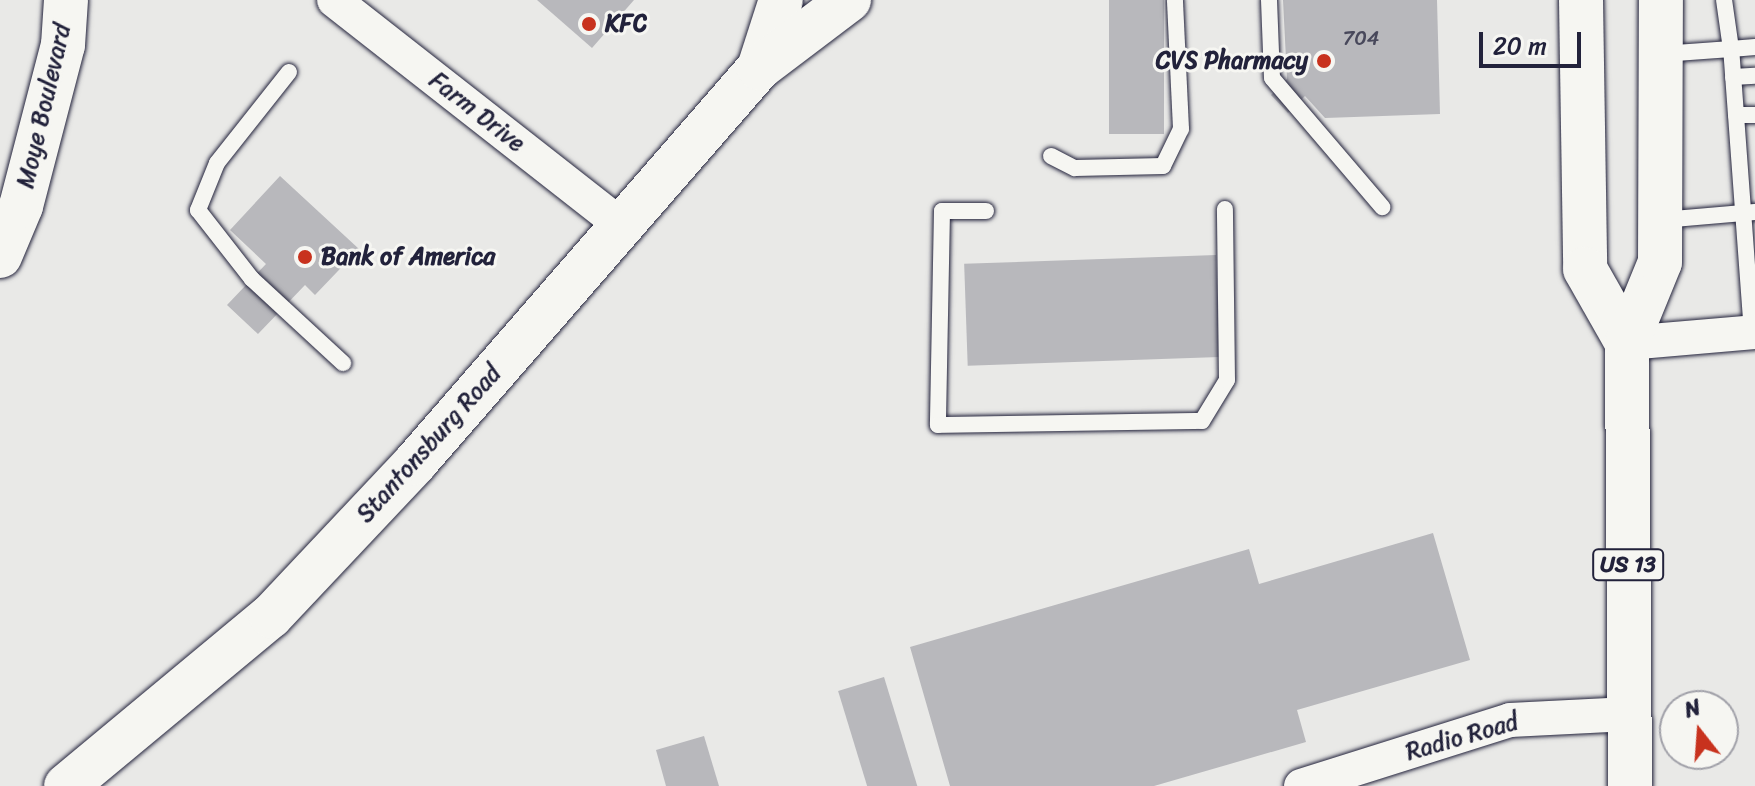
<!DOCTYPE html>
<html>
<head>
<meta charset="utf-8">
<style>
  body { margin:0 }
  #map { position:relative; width:1755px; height:786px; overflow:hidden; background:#e9e9e7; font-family:Sriracha,sans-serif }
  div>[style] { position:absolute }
  .building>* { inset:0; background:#b8b8bc; transform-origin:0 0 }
  .roads { filter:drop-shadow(0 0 2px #22223b) drop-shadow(0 0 2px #22223b) }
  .lane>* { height:16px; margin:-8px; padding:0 8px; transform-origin:8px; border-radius:8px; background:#f6f6f2 }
  .street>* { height:34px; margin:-17px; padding:0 17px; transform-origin:17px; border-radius:17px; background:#f6f6f2 }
  .secondary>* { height:44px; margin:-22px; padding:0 22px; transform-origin:22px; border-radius:22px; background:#f6f6f2 }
  .primary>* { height:44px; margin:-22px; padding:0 22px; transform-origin:22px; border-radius:22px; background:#f6f6f2 }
  .dots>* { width:22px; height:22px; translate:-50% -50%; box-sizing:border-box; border:4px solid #f6f6f2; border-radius:50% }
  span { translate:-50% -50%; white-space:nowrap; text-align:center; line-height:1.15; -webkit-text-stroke:6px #f6f6f2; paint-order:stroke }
  .number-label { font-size:20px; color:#48485b }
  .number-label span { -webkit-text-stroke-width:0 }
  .shield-label span { padding:2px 6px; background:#f6f6f2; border:2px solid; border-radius:6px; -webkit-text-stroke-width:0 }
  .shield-label { font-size:22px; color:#22223b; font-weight:700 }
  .poi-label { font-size:24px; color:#22223b; font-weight:700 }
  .left { translate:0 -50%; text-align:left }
  .right { translate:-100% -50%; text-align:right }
  .street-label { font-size:24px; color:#22223b }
  .north { position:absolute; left:1659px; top:690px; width:80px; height:80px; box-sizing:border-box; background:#f6f6f2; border:2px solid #a1a1a9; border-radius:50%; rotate:343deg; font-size:22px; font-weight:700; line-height:32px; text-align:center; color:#22223b }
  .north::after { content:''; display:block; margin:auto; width:28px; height:36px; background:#c8321e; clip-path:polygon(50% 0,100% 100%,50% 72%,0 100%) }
  .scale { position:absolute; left:1479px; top:32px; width:102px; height:36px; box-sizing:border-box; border:4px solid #22223b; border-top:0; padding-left:10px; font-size:24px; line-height:28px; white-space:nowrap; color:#22223b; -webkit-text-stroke:6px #f6f6f2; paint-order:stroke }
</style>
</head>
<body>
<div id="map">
  <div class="building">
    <div style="clip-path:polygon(537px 0,634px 0,592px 48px)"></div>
    <div style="left:1109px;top:0;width:55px;height:134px"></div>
    <div style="clip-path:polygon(1283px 0,1437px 0,1440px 114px,1325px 118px,1305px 96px,1288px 113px,1271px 95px,1287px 79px)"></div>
    <div style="clip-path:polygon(280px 176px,359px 249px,315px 295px,305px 285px,258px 334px,227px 305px,266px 264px,230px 230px)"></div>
    <div style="left:1216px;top:255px;width:102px;height:252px;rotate:88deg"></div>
    <div style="clip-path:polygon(1433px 533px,1470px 660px,1297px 710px,1306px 742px,1154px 786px,950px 786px,910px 647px,1249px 549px,1259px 584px)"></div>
    <div style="left:884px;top:677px;width:114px;height:48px;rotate:73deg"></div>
    <div style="clip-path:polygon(704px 736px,719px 786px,666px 786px,656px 750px)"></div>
  </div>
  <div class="roads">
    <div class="lane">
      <div style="left:1269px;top:0;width:78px;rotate:87.8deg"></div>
      <div style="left:1272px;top:78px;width:170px;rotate:49.5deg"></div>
      <div style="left:1662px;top:54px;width:69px;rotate:-4.1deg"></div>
      <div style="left:1731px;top:49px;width:49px;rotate:-98.1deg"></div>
      <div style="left:289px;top:72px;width:116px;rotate:128.4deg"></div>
      <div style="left:217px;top:163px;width:51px;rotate:112deg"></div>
      <div style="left:198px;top:210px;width:88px;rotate:52deg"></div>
      <div style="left:252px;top:279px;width:124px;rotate:42.7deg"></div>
      <div style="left:1733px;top:77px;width:22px;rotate:-3deg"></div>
      <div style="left:1736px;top:115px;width:19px"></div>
      <div style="left:1051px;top:156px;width:27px;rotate:27deg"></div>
      <div style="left:1075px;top:168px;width:88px;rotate:-1.3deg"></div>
      <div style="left:1163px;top:166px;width:41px;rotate:-64.1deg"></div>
      <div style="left:1181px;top:129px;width:129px;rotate:-92.7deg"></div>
      <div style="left:986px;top:211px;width:44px;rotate:180deg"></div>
      <div style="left:942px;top:211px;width:214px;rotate:91.1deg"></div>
      <div style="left:938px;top:425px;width:264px;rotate:-0.9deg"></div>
      <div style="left:1202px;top:421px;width:48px;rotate:-58.6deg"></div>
      <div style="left:1227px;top:380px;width:171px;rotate:-90.7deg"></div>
      <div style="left:1662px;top:220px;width:93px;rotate:-4.9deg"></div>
      <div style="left:1752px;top:333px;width:285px;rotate:-94.2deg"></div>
      <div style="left:1731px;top:49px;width:24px;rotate:-5deg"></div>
    </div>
    <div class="street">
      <div style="left:334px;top:0;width:363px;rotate:38.1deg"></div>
      <div style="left:1627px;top:343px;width:128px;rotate:-4.9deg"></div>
      <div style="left:1301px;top:786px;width:219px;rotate:-17.5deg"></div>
      <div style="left:1510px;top:720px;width:119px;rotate:-2.9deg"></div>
    </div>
    <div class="secondary">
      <div style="left:0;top:256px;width:54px;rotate:-67.2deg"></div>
      <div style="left:21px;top:206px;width:166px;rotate:-75.4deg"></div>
      <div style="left:63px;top:45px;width:45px;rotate:-86.2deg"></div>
    </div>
    <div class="primary">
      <div style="left:1581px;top:0;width:269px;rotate:89.1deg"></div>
      <div style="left:1585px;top:269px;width:85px;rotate:60.4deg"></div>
      <div style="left:759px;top:68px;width:71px;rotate:-72.1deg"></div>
      <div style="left:66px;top:786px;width:266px;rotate:-39.7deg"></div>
      <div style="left:271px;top:616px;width:210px;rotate:-46.7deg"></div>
      <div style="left:415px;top:463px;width:524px;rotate:-48.95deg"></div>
      <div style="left:759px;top:68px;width:113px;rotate:-37.1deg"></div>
      <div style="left:1630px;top:786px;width:443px;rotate:-90.4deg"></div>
      <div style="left:1627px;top:343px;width:87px;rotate:-67.8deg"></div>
      <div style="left:1660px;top:262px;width:262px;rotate:-89.8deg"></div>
    </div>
  </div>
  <div class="dots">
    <div style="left:589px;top:24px;background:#c8321e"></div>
    <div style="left:1324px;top:61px;background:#c8321e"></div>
    <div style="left:305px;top:257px;background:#c8321e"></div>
  </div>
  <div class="number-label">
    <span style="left:1361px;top:38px">704</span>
  </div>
  <div class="shield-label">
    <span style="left:1628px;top:565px">US 13</span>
  </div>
  <div class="poi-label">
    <span class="left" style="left:605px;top:24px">KFC</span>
    <span class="right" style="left:1308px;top:61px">CVS Pharmacy</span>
    <span class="left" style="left:321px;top:257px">Bank of America</span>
  </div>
  <div class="street-label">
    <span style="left:44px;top:106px;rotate:-77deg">Moye Boulevard</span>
    <span style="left:477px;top:112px;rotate:38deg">Farm Drive</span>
    <span style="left:429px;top:444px;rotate:-48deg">Stantonsburg Road</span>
    <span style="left:1462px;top:737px;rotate:-16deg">Radio Road</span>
  </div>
  <div class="north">N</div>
  <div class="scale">20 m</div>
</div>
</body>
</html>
